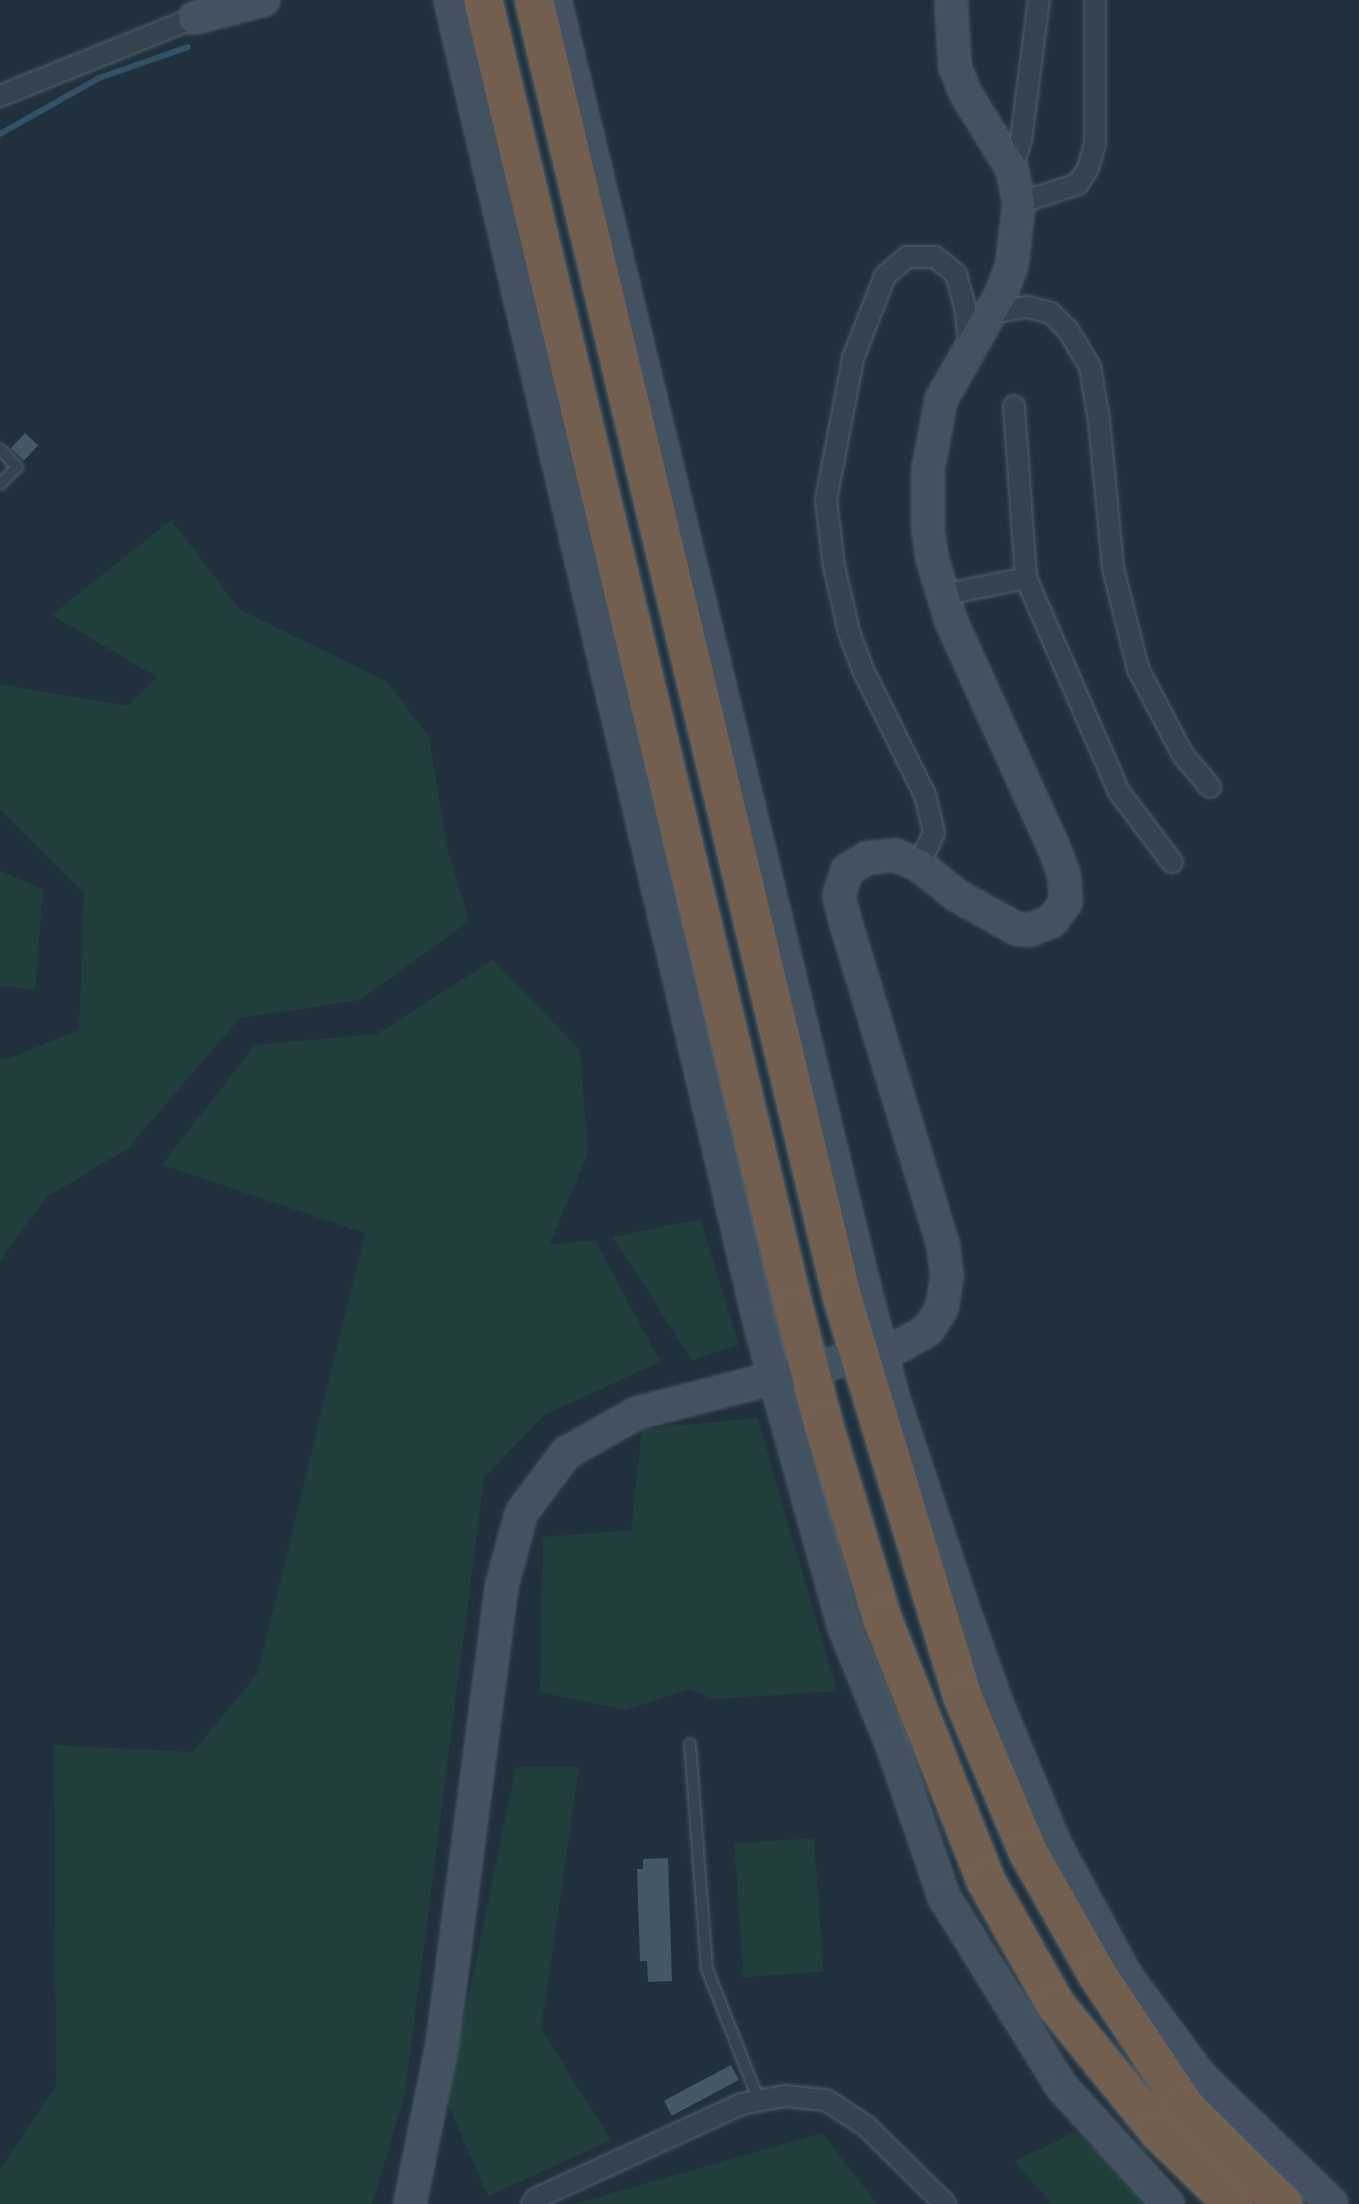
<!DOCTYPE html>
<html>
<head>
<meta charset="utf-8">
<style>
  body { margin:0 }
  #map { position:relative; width:1359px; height:2204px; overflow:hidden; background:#20313d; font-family:"Exo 2",sans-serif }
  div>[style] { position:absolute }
  .green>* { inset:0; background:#223e3c; transform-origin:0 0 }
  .stream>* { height:6px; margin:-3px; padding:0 3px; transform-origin:3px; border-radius:3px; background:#325066 }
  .building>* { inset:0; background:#435764; transform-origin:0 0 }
  .roads { filter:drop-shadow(0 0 2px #52606a) drop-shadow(0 0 2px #52606a) }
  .lane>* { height:10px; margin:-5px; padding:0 5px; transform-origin:5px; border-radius:5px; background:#34434d }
  .street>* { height:20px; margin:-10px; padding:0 10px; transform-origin:10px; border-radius:10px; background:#34434d }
  .secondary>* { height:30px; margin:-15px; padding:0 15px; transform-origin:15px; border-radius:15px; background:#425260 }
  .highway>* { height:38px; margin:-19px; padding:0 19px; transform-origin:19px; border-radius:19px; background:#735f50 }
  span { translate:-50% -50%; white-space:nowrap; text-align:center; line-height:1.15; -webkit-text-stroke:6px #192731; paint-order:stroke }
</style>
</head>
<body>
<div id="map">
  <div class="green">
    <div style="clip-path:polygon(171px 520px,239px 609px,386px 681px,429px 737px,447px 849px,469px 921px,360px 1000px,240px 1018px,128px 1148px,47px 1197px,0 1260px,0 1058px,8px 1059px,79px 1030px,84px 893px,0 809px,0 684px,127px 706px,157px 677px,52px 615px)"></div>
    <div style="clip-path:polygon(0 871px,43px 889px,35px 990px,0 986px)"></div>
    <div style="clip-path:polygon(493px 960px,580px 1050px,588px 1153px,549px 1245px,595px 1240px,660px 1362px,544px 1415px,484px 1478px,405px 2094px,372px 2204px,0 2204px,0 2170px,56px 2086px,54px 1745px,193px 1752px,258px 1673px,365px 1233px,162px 1165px,255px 1045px,377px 1034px)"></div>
    <div style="clip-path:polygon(700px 1219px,739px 1345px,692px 1360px,613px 1237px)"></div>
    <div style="clip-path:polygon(757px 1418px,837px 1691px,714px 1699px,690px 1689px,625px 1710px,540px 1692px,543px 1537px,631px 1530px,642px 1429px)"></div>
    <div style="clip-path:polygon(516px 1767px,579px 1767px,541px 2029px,611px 2140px,488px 2196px,447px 2102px)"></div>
    <div style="left:814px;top:1838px;width:134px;height:80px;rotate:86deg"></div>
    <div style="clip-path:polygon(1076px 2132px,1157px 2204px,1052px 2204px,1014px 2161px)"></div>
    <div style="clip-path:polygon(822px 2133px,877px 2204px,575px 2204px)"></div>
  </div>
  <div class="stream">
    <div style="left:0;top:134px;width:114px;rotate:-29.5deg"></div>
    <div style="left:99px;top:78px;width:94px;rotate:-19.2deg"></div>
  </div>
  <div class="building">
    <div style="left:25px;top:433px;width:18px;height:21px;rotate:43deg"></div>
    <div style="clip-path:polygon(668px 1858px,672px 1981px,648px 1982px,647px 1961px,640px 1961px,637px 1869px,643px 1869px,643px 1859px)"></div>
    <div style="left:731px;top:2065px;width:17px;height:76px;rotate:62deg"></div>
  </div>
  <div class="roads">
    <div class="lane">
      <div style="left:0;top:449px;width:25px;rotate:47deg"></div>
      <div style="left:17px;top:467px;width:24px;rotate:135deg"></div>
      <div style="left:690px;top:1744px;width:226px;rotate:85.7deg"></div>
      <div style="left:707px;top:1969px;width:142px;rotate:68.5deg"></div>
    </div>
    <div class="street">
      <div style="left:0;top:96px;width:209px;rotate:-21.9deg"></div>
      <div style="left:1012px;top:169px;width:30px;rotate:-73deg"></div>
      <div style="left:1021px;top:140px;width:141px;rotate:-82.7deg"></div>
      <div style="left:1019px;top:203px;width:62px;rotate:-17.9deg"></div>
      <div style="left:1078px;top:184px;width:19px;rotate:-58deg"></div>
      <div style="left:1088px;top:168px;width:26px;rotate:-74deg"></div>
      <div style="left:1095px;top:143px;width:143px;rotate:-90deg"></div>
      <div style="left:992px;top:313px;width:36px;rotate:-10deg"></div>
      <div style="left:1027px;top:307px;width:25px;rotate:14deg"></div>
      <div style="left:1051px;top:313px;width:24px;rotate:45deg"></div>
      <div style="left:1068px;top:330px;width:43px;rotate:59.3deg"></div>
      <div style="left:1090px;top:367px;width:54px;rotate:80.4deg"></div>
      <div style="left:1099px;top:420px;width:149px;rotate:84.6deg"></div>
      <div style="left:1113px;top:568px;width:104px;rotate:76.1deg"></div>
      <div style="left:1138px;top:669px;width:97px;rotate:62.4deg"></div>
      <div style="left:1183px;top:755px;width:42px;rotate:49.8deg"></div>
      <div style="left:1014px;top:406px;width:172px;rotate:86deg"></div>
      <div style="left:1026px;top:578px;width:233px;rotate:66.5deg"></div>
      <div style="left:1119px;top:792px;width:88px;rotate:52.9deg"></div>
      <div style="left:942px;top:595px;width:86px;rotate:-11.4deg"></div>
      <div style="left:919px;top:865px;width:35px;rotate:-65deg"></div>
      <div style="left:934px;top:833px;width:39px;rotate:-103deg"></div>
      <div style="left:925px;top:795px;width:140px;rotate:-116.4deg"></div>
      <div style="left:863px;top:670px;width:40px;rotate:-110.2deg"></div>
      <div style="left:849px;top:632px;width:68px;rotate:-102.8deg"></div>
      <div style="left:834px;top:566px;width:66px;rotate:-96.9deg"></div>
      <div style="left:826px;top:500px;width:145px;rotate:-79.2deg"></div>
      <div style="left:853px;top:358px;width:88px;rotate:-68.7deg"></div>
      <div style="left:885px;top:276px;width:29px;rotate:-41deg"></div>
      <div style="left:907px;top:257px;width:28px"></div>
      <div style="left:935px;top:257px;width:27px;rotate:39deg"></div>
      <div style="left:956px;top:274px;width:34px;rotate:75deg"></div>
      <div style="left:965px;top:307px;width:41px;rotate:83deg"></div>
      <div style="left:532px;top:2204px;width:8px;rotate:-50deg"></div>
      <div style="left:537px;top:2198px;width:225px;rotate:-24.7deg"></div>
      <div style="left:741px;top:2104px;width:45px;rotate:-10.3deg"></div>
      <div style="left:785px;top:2096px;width:41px;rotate:5.6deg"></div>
      <div style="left:826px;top:2100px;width:48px;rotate:33deg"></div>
      <div style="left:866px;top:2126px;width:111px;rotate:44.6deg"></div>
    </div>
    <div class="secondary">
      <div style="left:450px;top:0;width:1357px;rotate:76.83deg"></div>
      <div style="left:759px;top:1321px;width:318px;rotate:74.5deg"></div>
      <div style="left:844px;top:1627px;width:127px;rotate:67.9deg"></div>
      <div style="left:892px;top:1745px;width:161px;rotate:71.1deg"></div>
      <div style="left:944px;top:1897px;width:224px;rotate:58.2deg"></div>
      <div style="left:1062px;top:2087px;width:158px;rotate:47.8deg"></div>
      <div style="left:555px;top:0;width:1330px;rotate:76.48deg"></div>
      <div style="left:866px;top:1293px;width:107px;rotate:75.4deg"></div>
      <div style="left:893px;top:1397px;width:216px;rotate:71.6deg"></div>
      <div style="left:961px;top:1602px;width:105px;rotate:70.5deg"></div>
      <div style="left:996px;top:1701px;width:152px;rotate:67.6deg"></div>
      <div style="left:1054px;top:1842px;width:153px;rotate:61.6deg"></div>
      <div style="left:1127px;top:1977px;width:124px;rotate:53.5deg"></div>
      <div style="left:1201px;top:2077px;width:182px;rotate:44.1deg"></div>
      <div style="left:194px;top:18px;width:72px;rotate:-14.4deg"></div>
      <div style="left:410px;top:2204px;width:161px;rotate:-78.6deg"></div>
      <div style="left:442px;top:2046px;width:466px;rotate:-82.6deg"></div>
      <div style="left:502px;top:1584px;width:75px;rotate:-74.5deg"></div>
      <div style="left:522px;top:1512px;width:74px;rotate:-53.3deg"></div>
      <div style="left:566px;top:1453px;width:81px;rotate:-29.4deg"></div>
      <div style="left:637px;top:1413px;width:271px;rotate:-14.3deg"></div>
      <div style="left:900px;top:1346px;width:32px;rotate:-30deg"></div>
      <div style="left:928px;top:1330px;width:26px;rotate:-58deg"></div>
      <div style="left:942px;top:1308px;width:32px;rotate:-81deg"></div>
      <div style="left:947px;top:1276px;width:31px;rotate:-97deg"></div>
      <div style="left:943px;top:1245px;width:331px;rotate:-106.8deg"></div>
      <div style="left:847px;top:928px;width:34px;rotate:-104deg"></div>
      <div style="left:839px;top:895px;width:26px;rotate:-72deg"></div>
      <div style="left:847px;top:870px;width:23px;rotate:-31deg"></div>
      <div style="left:867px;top:858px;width:28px;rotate:-6deg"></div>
      <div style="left:895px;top:855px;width:26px;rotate:23deg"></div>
      <div style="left:919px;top:865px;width:48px;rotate:39deg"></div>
      <div style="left:956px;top:895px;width:70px;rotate:29.1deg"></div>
      <div style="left:1017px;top:929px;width:13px;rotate:4deg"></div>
      <div style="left:1030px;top:930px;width:24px;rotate:-22deg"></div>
      <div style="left:1052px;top:921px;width:24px;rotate:-54deg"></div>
      <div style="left:1066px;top:902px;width:27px;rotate:-94deg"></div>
      <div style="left:1064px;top:875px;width:29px;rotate:-110deg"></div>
      <div style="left:1054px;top:848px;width:249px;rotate:-114.4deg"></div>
      <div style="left:951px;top:621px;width:66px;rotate:-106.8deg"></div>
      <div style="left:932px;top:558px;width:28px;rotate:-98deg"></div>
      <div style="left:928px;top:530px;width:60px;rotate:-90deg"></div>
      <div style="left:928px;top:470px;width:71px;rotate:-79.5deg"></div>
      <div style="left:941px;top:400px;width:124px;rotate:-60.5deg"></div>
      <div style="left:1002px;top:292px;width:29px;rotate:-70deg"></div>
      <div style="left:1012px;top:265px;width:62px;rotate:-83.6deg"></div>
      <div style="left:1019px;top:203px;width:35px;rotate:-102deg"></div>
      <div style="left:1012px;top:169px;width:88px;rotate:-121.5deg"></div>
      <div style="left:966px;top:94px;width:29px;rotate:-112deg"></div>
      <div style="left:955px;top:67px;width:67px;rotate:-93.4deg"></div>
    </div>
    <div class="highway">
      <div style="left:483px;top:0;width:1344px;rotate:76.63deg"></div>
      <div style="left:794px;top:1308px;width:118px;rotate:75.7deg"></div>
      <div style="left:823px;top:1422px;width:205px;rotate:73.2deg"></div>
      <div style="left:882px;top:1618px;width:283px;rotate:68.4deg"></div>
      <div style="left:986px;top:1881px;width:142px;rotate:60.6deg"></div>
      <div style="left:1056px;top:2005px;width:162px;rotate:51deg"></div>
      <div style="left:1158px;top:2131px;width:105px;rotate:44.2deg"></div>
      <div style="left:534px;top:0;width:1333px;rotate:76.64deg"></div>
      <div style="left:842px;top:1297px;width:419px;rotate:73.2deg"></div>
      <div style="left:963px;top:1698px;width:167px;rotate:67.1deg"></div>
      <div style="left:1028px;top:1852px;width:140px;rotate:60.5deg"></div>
      <div style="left:1097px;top:1974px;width:157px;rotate:56.4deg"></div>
      <div style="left:1184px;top:2105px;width:140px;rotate:45deg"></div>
    </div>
  </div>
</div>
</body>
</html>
